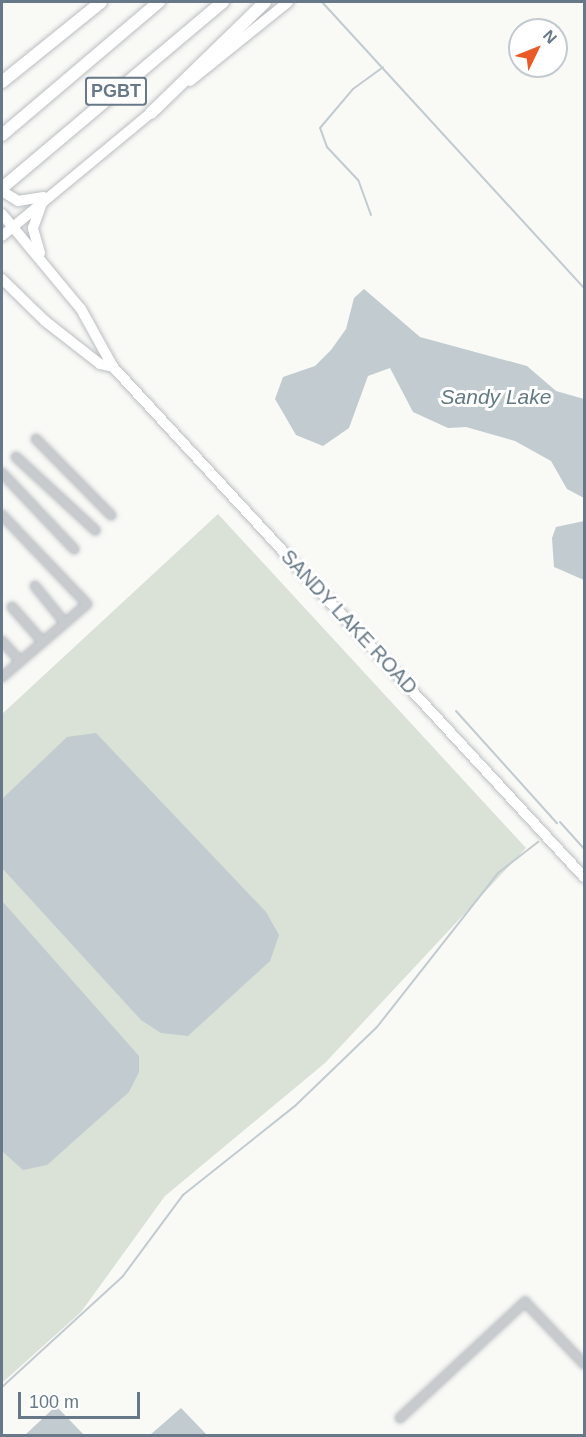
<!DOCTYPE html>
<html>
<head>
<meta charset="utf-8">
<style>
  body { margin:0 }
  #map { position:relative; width:586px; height:1437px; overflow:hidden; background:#f9f9f6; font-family:Arial,sans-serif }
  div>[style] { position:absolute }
  .green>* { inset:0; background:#dae1d7 }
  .water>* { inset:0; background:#c1cbd0 }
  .stream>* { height:2px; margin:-1px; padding:0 1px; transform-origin:1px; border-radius:1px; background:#c1cbd0 }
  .roads { filter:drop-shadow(0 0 2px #babec2) drop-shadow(0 0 2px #babec2) }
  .minor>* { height:8px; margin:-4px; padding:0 4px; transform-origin:4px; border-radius:4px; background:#c7cbce }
  .major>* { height:10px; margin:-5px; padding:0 5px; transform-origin:5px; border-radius:5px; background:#fff }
  .highway>* { height:12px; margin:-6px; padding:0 6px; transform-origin:6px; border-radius:6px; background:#fff }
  span { translate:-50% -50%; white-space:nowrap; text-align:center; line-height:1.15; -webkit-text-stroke:6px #fff; paint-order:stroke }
  .shield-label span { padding:2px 4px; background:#fff; border:2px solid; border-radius:4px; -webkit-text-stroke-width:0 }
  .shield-label { font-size:18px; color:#677888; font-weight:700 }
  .street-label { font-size:20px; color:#677888 }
  .water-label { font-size:21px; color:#637a83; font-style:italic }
  .frame { position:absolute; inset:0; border:3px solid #677888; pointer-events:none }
  .north { position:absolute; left:508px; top:18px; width:60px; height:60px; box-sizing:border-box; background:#fff; border:2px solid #c2c9cf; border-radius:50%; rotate:47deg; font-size:16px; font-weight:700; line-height:24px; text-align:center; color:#677888 }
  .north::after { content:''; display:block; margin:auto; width:21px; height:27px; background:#e95a26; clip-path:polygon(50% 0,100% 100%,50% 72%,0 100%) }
  .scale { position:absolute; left:18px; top:1392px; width:122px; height:27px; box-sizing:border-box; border:3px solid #677888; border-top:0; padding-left:8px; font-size:18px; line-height:21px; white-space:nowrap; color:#677888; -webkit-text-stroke:4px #fff; paint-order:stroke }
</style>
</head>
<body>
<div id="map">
  <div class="green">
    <div style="clip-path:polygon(218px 514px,526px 848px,325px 1063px,165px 1196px,81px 1312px,2px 1383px,2px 714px)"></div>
  </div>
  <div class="water">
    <div style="clip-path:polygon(364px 289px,420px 337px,527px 366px,556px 391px,584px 399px,584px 498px,567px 489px,551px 461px,515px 441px,466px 427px,448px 428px,413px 412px,390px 368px,368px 376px,349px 428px,323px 446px,296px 435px,275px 399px,283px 377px,315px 366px,331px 350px,346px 329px,354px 298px)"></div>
    <div style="clip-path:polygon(584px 521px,584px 580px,554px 567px,552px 538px,556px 527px)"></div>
    <div style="clip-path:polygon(96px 733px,266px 912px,279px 935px,270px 961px,188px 1036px,161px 1033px,141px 1020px,2px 868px,2px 799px,67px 737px)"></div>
    <div style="clip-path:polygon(2px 901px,139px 1056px,139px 1072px,129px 1092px,47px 1165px,23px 1170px,2px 1151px)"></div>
    <div style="clip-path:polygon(56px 1406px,84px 1435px,25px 1435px)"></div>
    <div style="clip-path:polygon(181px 1408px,207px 1435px,150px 1435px)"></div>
  </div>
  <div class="stream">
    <div style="left:322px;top:2px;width:388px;rotate:47.5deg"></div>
    <div style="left:371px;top:215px;width:37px;rotate:-110deg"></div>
    <div style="left:358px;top:180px;width:45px;rotate:-133.2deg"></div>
    <div style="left:327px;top:147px;width:20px;rotate:-110deg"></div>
    <div style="left:320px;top:128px;width:51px;rotate:-49.8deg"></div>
    <div style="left:353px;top:89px;width:37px;rotate:-36deg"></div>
    <div style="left:456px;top:711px;width:151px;rotate:48deg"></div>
    <div style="left:560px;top:822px;width:36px;rotate:48deg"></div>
    <div style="left:2px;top:1387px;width:164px;rotate:-42.5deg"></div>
    <div style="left:123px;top:1276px;width:101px;rotate:-53.5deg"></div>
    <div style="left:183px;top:1195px;width:144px;rotate:-38.5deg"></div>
    <div style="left:296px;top:1105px;width:112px;rotate:-43.9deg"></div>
    <div style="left:377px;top:1027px;width:196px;rotate:-51.8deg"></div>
    <div style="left:498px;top:873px;width:51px;rotate:-37.8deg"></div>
  </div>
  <div class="roads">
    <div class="minor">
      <div style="left:36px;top:439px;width:107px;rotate:45.4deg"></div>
      <div style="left:16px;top:457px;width:108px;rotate:42.7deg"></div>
      <div style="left:2px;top:473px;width:105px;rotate:46.5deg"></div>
      <div style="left:2px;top:515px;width:123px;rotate:46.3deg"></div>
      <div style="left:87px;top:604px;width:112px;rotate:139.3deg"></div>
      <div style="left:35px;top:586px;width:46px;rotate:51.1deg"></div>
      <div style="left:12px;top:607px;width:45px;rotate:48.6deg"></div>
      <div style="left:2px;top:641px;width:25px;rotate:48deg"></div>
      <div style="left:400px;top:1418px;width:171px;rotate:-42.9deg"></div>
      <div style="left:525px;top:1302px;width:86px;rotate:46.4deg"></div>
    </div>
    <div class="major">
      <div style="left:190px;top:81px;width:126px;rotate:-38.9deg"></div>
      <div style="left:2px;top:191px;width:19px;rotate:32deg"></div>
      <div style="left:18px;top:201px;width:26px;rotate:-9deg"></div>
      <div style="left:2px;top:214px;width:124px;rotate:50.3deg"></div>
      <div style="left:81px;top:309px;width:66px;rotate:61.1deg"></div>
      <div style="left:113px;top:367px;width:694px;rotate:47.28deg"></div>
      <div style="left:2px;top:236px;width:201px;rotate:-39.6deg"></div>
      <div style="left:40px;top:253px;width:26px;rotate:-106deg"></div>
      <div style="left:33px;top:228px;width:27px;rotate:-70deg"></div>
      <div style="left:2px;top:279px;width:60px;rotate:44.3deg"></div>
      <div style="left:45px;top:321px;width:70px;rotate:38deg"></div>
      <div style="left:100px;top:364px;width:13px;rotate:13deg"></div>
    </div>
    <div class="highway">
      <div style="left:2px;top:82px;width:127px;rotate:-38.9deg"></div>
      <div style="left:151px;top:113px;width:159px;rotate:-44.2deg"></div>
      <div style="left:2px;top:135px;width:206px;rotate:-40.3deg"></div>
      <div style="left:2px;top:188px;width:289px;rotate:-40.1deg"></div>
    </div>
  </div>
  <div class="shield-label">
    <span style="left:116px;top:91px">PGBT</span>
  </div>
  <div class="street-label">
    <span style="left:349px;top:622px;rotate:47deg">SANDY LAKE ROAD</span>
  </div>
  <div class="water-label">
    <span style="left:496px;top:397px">Sandy Lake</span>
  </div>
  <div class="frame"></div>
  <div class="north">N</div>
  <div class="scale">100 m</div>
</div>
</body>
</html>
